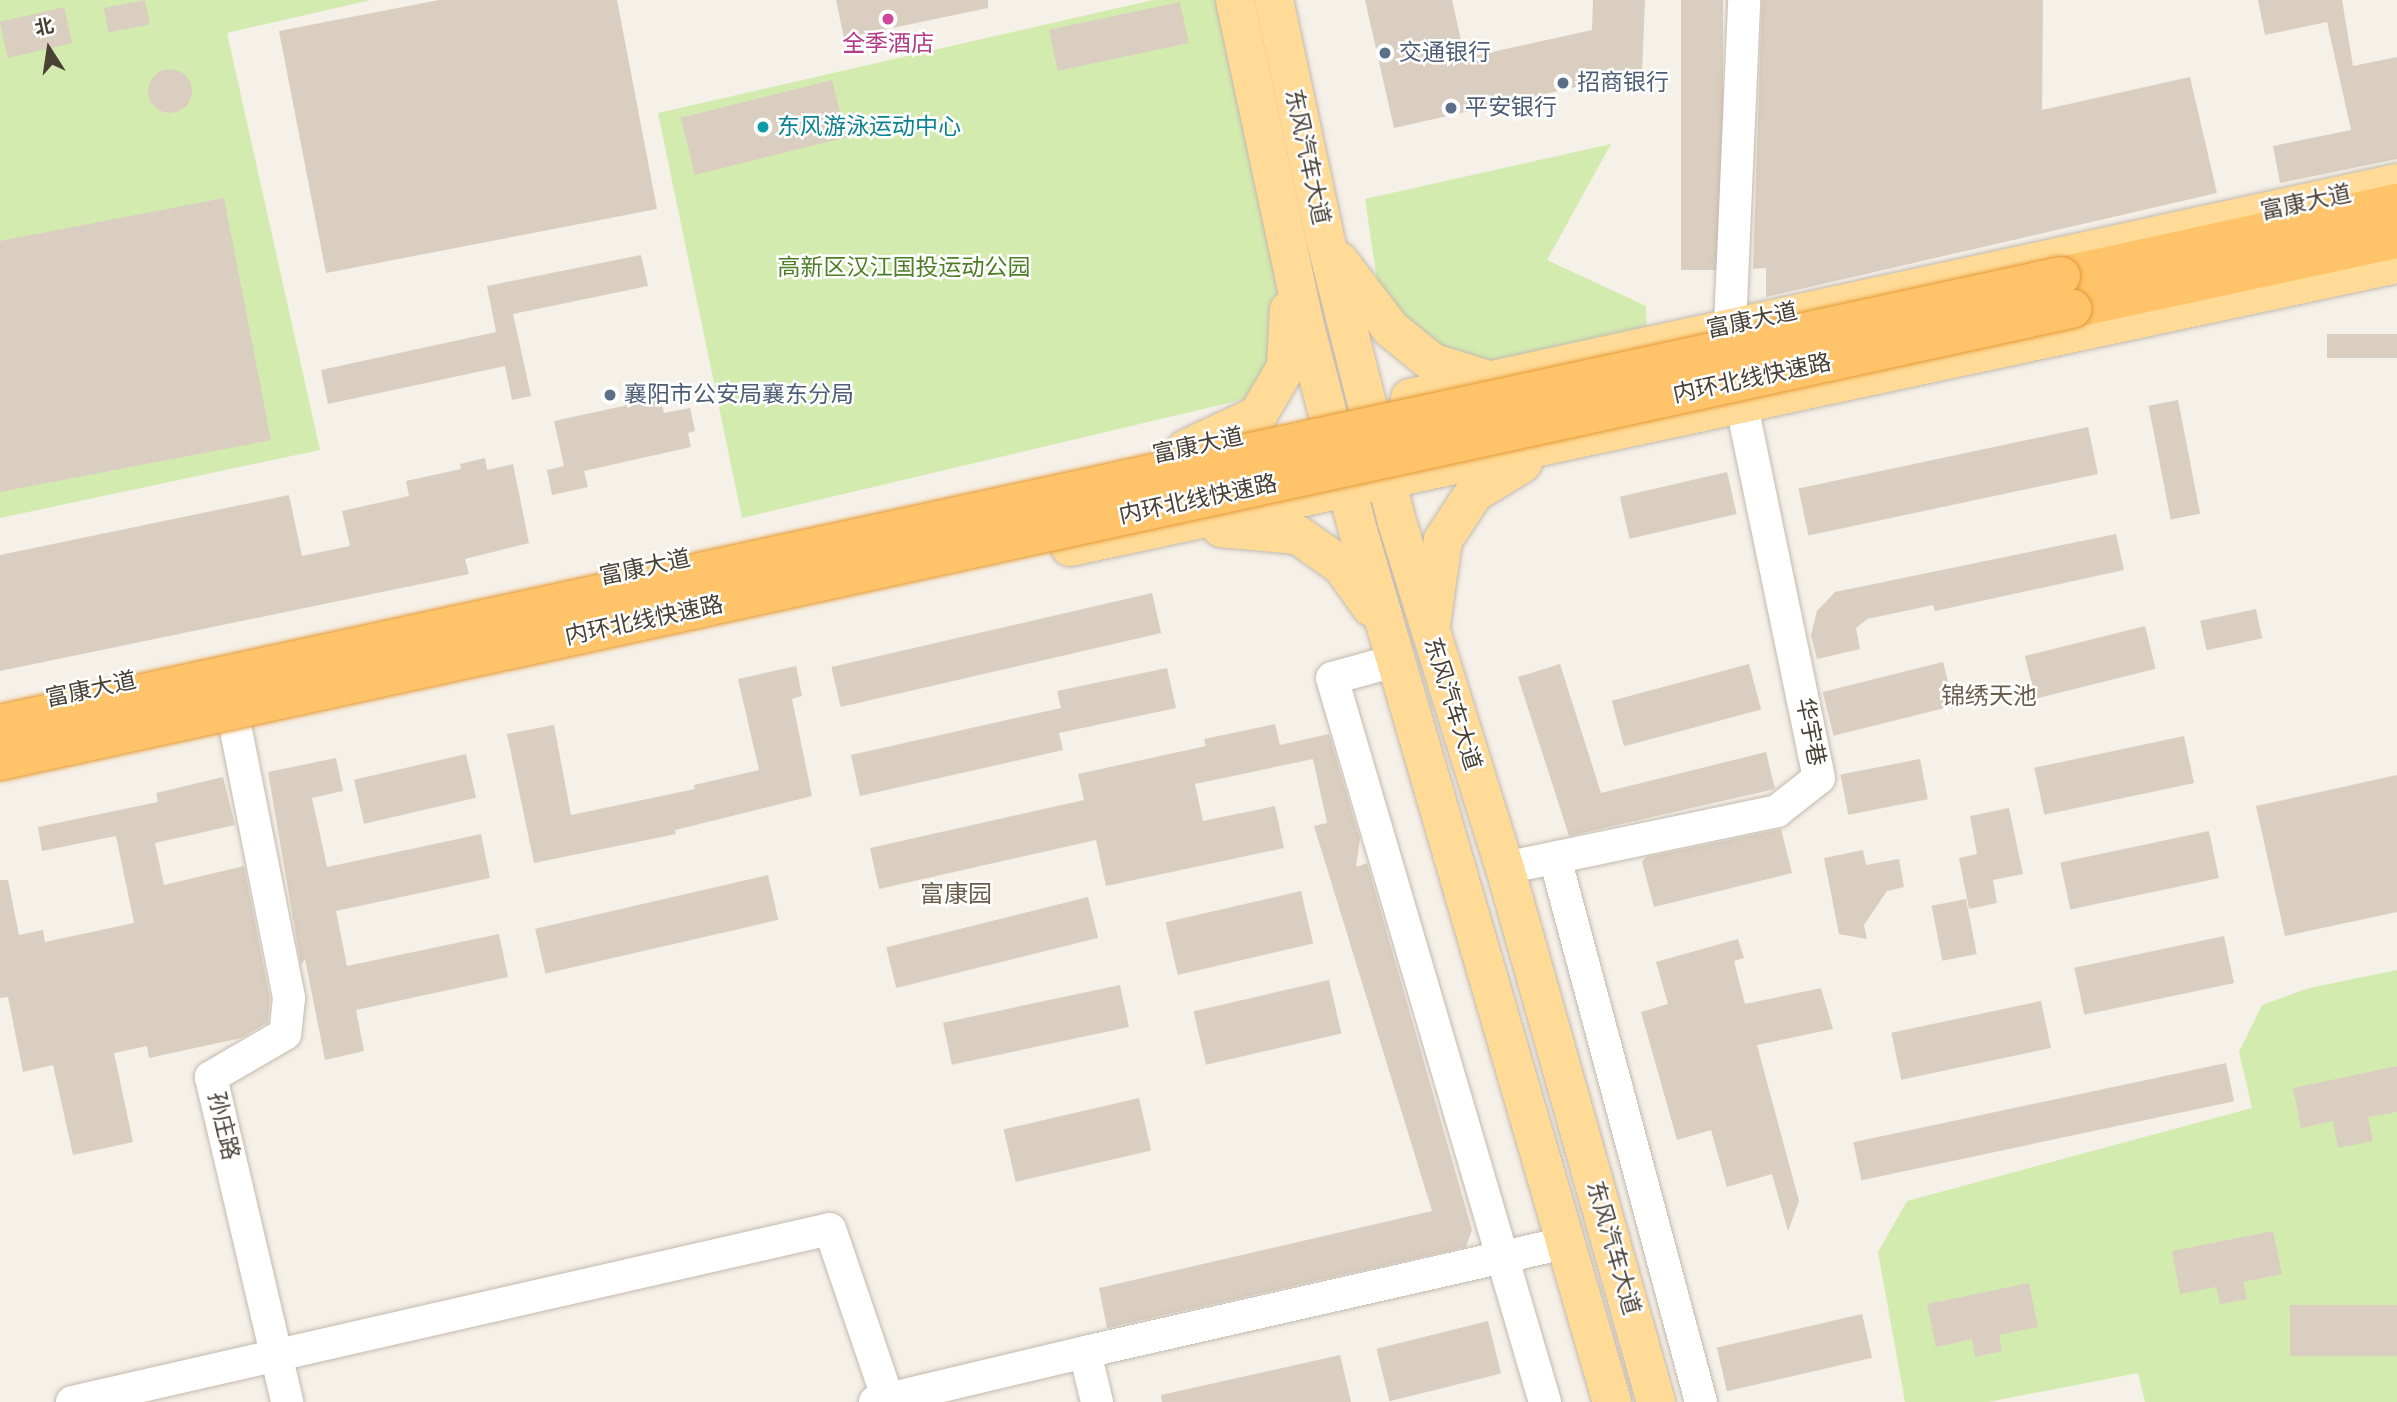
<!DOCTYPE html>
<html>
<head>
<meta charset="utf-8">
<style>
  body { margin:0 }
  #map { position:relative; width:2397px; height:1402px; overflow:hidden; background:#f5f0e8; font-family:"Sofia Sans Condensed","Noto Sans SC",sans-serif }
  div>[style] { position:absolute }
  .green>* { inset:0; background:#d4ebb0 }
  .building>* { inset:0; background:#dacec0; transform-origin:0 0 }
  .round { border-radius:50% }
  .roads { filter:drop-shadow(0 0 2px #c4baad) drop-shadow(0 0 2px #c4baad) }
  .minor>* { height:32px; margin:-16px; padding:0 16px; transform-origin:16px; border-radius:16px; background:#fff }
  .major>* { height:38px; margin:-19px; padding:0 19px; transform-origin:19px; border-radius:19px; background:#ffdb97 }
  .highway>* { height:38px; margin:-19px; padding:0 19px; transform-origin:19px; border-radius:19px; background:#ffc469 }
  .bridges { filter:drop-shadow(0 0 2px #e49833) drop-shadow(0 0 2px #e49833) }
  .highway-bridge>* { height:38px; margin:-19px; padding:0 19px; transform-origin:19px; border-radius:19px; background:#ffc469 }
  .dots>* { width:19px; height:19px; translate:-50% -50%; box-sizing:border-box; border:4px solid #fff; border-radius:50% }
  span { translate:-50% -50%; white-space:nowrap; text-align:center; line-height:1.15; -webkit-text-stroke:5px #fff; paint-order:stroke }
  .hotel-label { font-size:23px; color:#b23c85 }
  .service-label { font-size:23px; color:#4e5e75 }
  .left { translate:0 -50%; text-align:left }
  .culture-label { font-size:23px; color:#0d838f }
  .street-label { font-size:23px; color:#494036 }
  .park-label { font-size:23px; color:#4d7e26 }
  .neighbourhood-label { font-size:24px; color:#6c5e4d }
  .north { position:absolute; left:14px; top:14px; width:70px; height:70px; -webkit-text-stroke:5px #fff; paint-order:stroke; rotate:348deg; font-size:19px; font-weight:700; line-height:28px; text-align:center; color:#494036 }
  .north::after { content:''; display:block; margin:auto; width:24px; height:32px; background:#494036; clip-path:polygon(50% 0,100% 100%,50% 72%,0 100%) }
</style>
</head>
<body>
<div id="map">
  <div class="green">
    <div style="clip-path:polygon(0 0,371px 0,227px 33px,320px 450px,0 518px)"></div>
    <div style="clip-path:polygon(1153px 0,1235px 0,1318px 382px,742px 518px,658px 113px)"></div>
    <div style="clip-path:polygon(1611px 144px,1547px 260px,1646px 306px,1647px 344px,1481px 367px,1395px 321px,1377px 281px,1365px 199px)"></div>
    <div style="clip-path:polygon(2397px 970px,2397px 1402px,2145px 1402px,2138px 1373px,1988px 1402px,1905px 1402px,1878px 1252px,1907px 1201px,2252px 1108px,2239px 1052px,2262px 1005px,2309px 988px)"></div>
  </div>
  <div class="building">
    <div style="left:145px;top:0;width:25px;height:42px;rotate:79deg"></div>
    <div style="clip-path:polygon(439px 0,617px 0,657px 209px,326px 273px,279px 31px)"></div>
    <div style="clip-path:polygon(836px 0,988px 0,988px 8px,844px 38px)"></div>
    <div style="clip-path:polygon(1365px 0,1452px 0,1465px 58px,1592px 30px,1593px 0,1645px 0,1642px 72px,1394px 128px)"></div>
    <div style="left:1681px;top:0;width:42px;height:270px"></div>
    <div style="clip-path:polygon(1762px 0,2043px 0,2042px 110px,2190px 77px,2217px 193px,1766px 297px,1766px 268px,1753px 269px)"></div>
    <div style="clip-path:polygon(2258px 0,2342px 0,2353px 66px,2397px 57px,2397px 159px,2280px 183px,2273px 146px,2351px 130px,2327px 22px,2265px 35px)"></div>
    <div style="left:1180px;top:2px;width:42px;height:134px;rotate:78deg"></div>
    <div style="left:64px;top:7px;width:37px;height:66px;rotate:77deg"></div>
    <div class="round" style="left:148px;top:69px;width:44px;height:44px"></div>
    <div style="left:832px;top:80px;width:59px;height:156px;rotate:76deg"></div>
    <div style="clip-path:polygon(224px 198px,271px 440px,0 492px,0 241px)"></div>
    <div style="clip-path:polygon(641px 255px,648px 286px,513px 314px,531px 396px,512px 400px,505px 366px,328px 404px,321px 370px,496px 332px,487px 286px)"></div>
    <div style="left:2397px;top:334px;width:24px;height:70px;rotate:90deg"></div>
    <div style="clip-path:polygon(660px 398px,664px 413px,690px 408px,695px 431px,688px 433px,691px 447px,584px 471px,588px 487px,552px 495px,547px 470px,564px 466px,554px 421px)"></div>
    <div style="left:2178px;top:400px;width:116px;height:30px;rotate:79deg"></div>
    <div style="left:2088px;top:427px;width:48px;height:296px;rotate:78deg"></div>
    <div style="clip-path:polygon(485px 458px,487px 470px,513px 464px,529px 543px,465px 559px,469px 574px,0 671px,0 555px,289px 495px,302px 556px,350px 546px,342px 511px,409px 496px,406px 481px,461px 469px,460px 464px)"></div>
    <div style="left:1727px;top:472px;width:43px;height:110px;rotate:77deg"></div>
    <div style="clip-path:polygon(2116px 534px,2124px 570px,1935px 611px,1933px 605px,1867px 619px,1856px 628px,1860px 649px,1817px 659px,1811px 635px,1817px 611px,1835px 592px)"></div>
    <div style="left:1152px;top:593px;width:41px;height:329px;rotate:77deg"></div>
    <div style="left:2256px;top:609px;width:30px;height:57px;rotate:78deg"></div>
    <div style="left:2145px;top:626px;width:44px;height:124px;rotate:76deg"></div>
    <div style="left:1943px;top:662px;width:45px;height:124px;rotate:76deg"></div>
    <div style="clip-path:polygon(1560px 664px,1601px 793px,1766px 752px,1775px 789px,1569px 836px,1518px 677px)"></div>
    <div style="left:1749px;top:664px;width:47px;height:142px;rotate:75deg"></div>
    <div style="clip-path:polygon(796px 666px,802px 696px,792px 699px,812px 796px,675px 830px,676px 834px,534px 863px,507px 734px,554px 725px,571px 815px,695px 789px,694px 785px,759px 770px,738px 679px)"></div>
    <div style="clip-path:polygon(1167px 668px,1176px 708px,1059px 733px,1063px 750px,860px 796px,851px 755px,1061px 708px,1057px 691px)"></div>
    <div style="clip-path:polygon(1275px 724px,1280px 745px,1329px 734px,1360px 839px,1356px 867px,1367px 863px,1472px 1230px,1466px 1247px,1107px 1328px,1099px 1288px,1432px 1211px,1314px 826px,1327px 823px,1313px 759px,1195px 784px,1203px 821px,1275px 806px,1284px 848px,1106px 886px,1096px 840px,879px 889px,870px 848px,1084px 800px,1078px 774px,1206px 746px,1204px 739px)"></div>
    <div style="left:2184px;top:736px;width:48px;height:153px;rotate:78deg"></div>
    <div style="left:466px;top:754px;width:45px;height:115px;rotate:77deg"></div>
    <div style="clip-path:polygon(336px 758px,343px 791px,312px 798px,327px 867px,481px 834px,490px 878px,336px 911px,347px 966px,499px 934px,508px 977px,356px 1010px,364px 1051px,325px 1060px,305px 959px,301px 965px,268px 772px)"></div>
    <div style="left:1920px;top:759px;width:41px;height:81px;rotate:79deg"></div>
    <div style="clip-path:polygon(2397px 775px,2397px 912px,2285px 936px,2256px 806px)"></div>
    <div style="clip-path:polygon(223px 777px,235px 825px,155px 843px,164px 885px,244px 866px,270px 999px,268px 1022px,241px 1038px,149px 1058px,147px 1046px,114px 1053px,133px 1142px,73px 1155px,53px 1065px,23px 1072px,8px 997px,0 998px,0 880px,8px 880px,19px 935px,43px 930px,45px 942px,134px 923px,116px 836px,42px 851px,38px 827px,158px 802px,156px 793px)"></div>
    <div style="clip-path:polygon(2009px 808px,2023px 874px,1993px 880px,1997px 903px,1969px 909px,1959px 858px,1977px 854px,1970px 816px)"></div>
    <div style="clip-path:polygon(1781px 829px,1792px 873px,1654px 907px,1642px 862px,1646px 857px)"></div>
    <div style="left:2209px;top:831px;width:48px;height:152px;rotate:78deg"></div>
    <div style="clip-path:polygon(1863px 850px,1866px 865px,1899px 859px,1904px 887px,1887px 891px,1864px 925px,1867px 939px,1839px 934px,1824px 858px)"></div>
    <div style="left:768px;top:875px;width:46px;height:239px;rotate:77deg"></div>
    <div style="left:1301px;top:891px;width:54px;height:139px;rotate:77deg"></div>
    <div style="left:1088px;top:897px;width:42px;height:208px;rotate:76deg"></div>
    <div style="left:1966px;top:899px;width:56px;height:35px;rotate:79deg"></div>
    <div style="left:2224px;top:936px;width:48px;height:153px;rotate:78deg"></div>
    <div style="clip-path:polygon(1738px 939px,1744px 958px,1734px 961px,1745px 1004px,1821px 988px,1833px 1029px,1757px 1045px,1799px 1201px,1788px 1231px,1772px 1174px,1727px 1187px,1711px 1130px,1677px 1140px,1641px 1012px,1668px 1004px,1656px 962px)"></div>
    <div style="left:1329px;top:980px;width:55px;height:139px;rotate:77deg"></div>
    <div style="left:1120px;top:985px;width:43px;height:181px;rotate:78deg"></div>
    <div style="left:2041px;top:1001px;width:48px;height:153px;rotate:78deg"></div>
    <div style="left:2226px;top:1063px;width:39px;height:381px;rotate:78deg"></div>
    <div style="clip-path:polygon(2397px 1066px,2397px 1112px,2368px 1117px,2373px 1141px,2338px 1148px,2333px 1121px,2301px 1128px,2293px 1088px)"></div>
    <div style="left:1139px;top:1098px;width:54px;height:139px;rotate:77deg"></div>
    <div style="clip-path:polygon(2273px 1231px,2282px 1274px,2243px 1282px,2247px 1299px,2220px 1304px,2216px 1287px,2180px 1294px,2172px 1251px)"></div>
    <div style="clip-path:polygon(2029px 1283px,2038px 1327px,1999px 1335px,2002px 1351px,1975px 1357px,1972px 1339px,1936px 1347px,1927px 1304px)"></div>
    <div style="left:2397px;top:1305px;width:51px;height:107px;rotate:90deg"></div>
    <div style="left:1862px;top:1314px;width:45px;height:149px;rotate:77deg"></div>
    <div style="left:1488px;top:1321px;width:54px;height:115px;rotate:76deg"></div>
    <div style="clip-path:polygon(1340px 1355px,1351px 1402px,1162px 1402px,1161px 1395px)"></div>
  </div>
  <div class="roads">
    <div class="minor">
      <div style="left:1730px;top:326px;width:326px;rotate:-87.5deg"></div>
      <div style="left:1398px;top:660px;width:68px;rotate:164.7deg"></div>
      <div style="left:1332px;top:678px;width:755px;rotate:73.61deg"></div>
      <div style="left:235px;top:725px;width:278px;rotate:78.8deg"></div>
      <div style="left:289px;top:998px;width:36px;rotate:96deg"></div>
      <div style="left:285px;top:1034px;width:86px;rotate:149.8deg"></div>
      <div style="left:211px;top:1077px;width:334px;rotate:76.8deg"></div>
      <div style="left:1555px;top:858px;width:563px;rotate:74.98deg"></div>
      <div style="left:1505px;top:868px;width:278px;rotate:-11.8deg"></div>
      <div style="left:1777px;top:811px;width:53px;rotate:-38.2deg"></div>
      <div style="left:1819px;top:778px;width:383px;rotate:-101.7deg"></div>
      <div style="left:72px;top:1402px;width:777px;rotate:-12.86deg"></div>
      <div style="left:830px;top:1229px;width:180px;rotate:71.2deg"></div>
      <div style="left:875px;top:1402px;width:216px;rotate:-13.4deg"></div>
      <div style="left:1097px;top:1402px;width:51px;rotate:-103.5deg"></div>
      <div style="left:1085px;top:1352px;width:492px;rotate:-12.8deg"></div>
    </div>
    <div class="major">
      <div style="left:1235px;top:0;width:329px;rotate:77.9deg"></div>
      <div style="left:1304px;top:322px;width:219px;rotate:75.5deg"></div>
      <div style="left:1359px;top:534px;width:904px;rotate:73.75deg"></div>
      <div style="left:1274px;top:0;width:239px;rotate:77.9deg"></div>
      <div style="left:1324px;top:234px;width:297px;rotate:75.8deg"></div>
      <div style="left:1397px;top:522px;width:362px;rotate:72.7deg"></div>
      <div style="left:1505px;top:868px;width:555px;rotate:74.21deg"></div>
      <div style="left:1339px;top:261px;width:86px;rotate:52.6deg"></div>
      <div style="left:1391px;top:329px;width:54px;rotate:39deg"></div>
      <div style="left:1433px;top:363px;width:58px;rotate:17.2deg"></div>
      <div style="left:1410px;top:398px;width:1010px;rotate:-12.29deg"></div>
      <div style="left:1186px;top:449px;width:80px;rotate:-25.3deg"></div>
      <div style="left:1258px;top:415px;width:56px;rotate:-59.7deg"></div>
      <div style="left:1286px;top:367px;width:57px;rotate:-87deg"></div>
      <div style="left:1221px;top:528px;width:77px;rotate:5.2deg"></div>
      <div style="left:1298px;top:535px;width:54px;rotate:35.2deg"></div>
      <div style="left:1342px;top:566px;width:50px;rotate:54.7deg"></div>
      <div style="left:1070px;top:547px;width:1357px;rotate:-12.04deg"></div>
      <div style="left:1431px;top:624px;width:85px;rotate:-81.9deg"></div>
      <div style="left:1443px;top:540px;width:56px;rotate:-56.6deg"></div>
      <div style="left:1474px;top:493px;width:57px;rotate:-31.5deg"></div>
    </div>
    <div class="highway">
      <div style="left:2061px;top:276px;width:344px;rotate:-12.3deg"></div>
      <div style="left:2072px;top:309px;width:332px;rotate:-12.2deg"></div>
    </div>
  </div>
  <div class="bridges">
    <div class="highway-bridge">
      <div style="left:0;top:724px;width:2109px;rotate:-12.26deg"></div>
      <div style="left:0;top:761px;width:2121px;rotate:-12.31deg"></div>
    </div>
  </div>
  <div class="dots">
    <div style="left:888px;top:19px;background:#d1479c"></div>
    <div style="left:1385px;top:53px;background:#5c6f8a"></div>
    <div style="left:1563px;top:83px;background:#5c6f8a"></div>
    <div style="left:1451px;top:108px;background:#5c6f8a"></div>
    <div style="left:763px;top:127px;background:#0f9aa8"></div>
    <div style="left:610px;top:395px;background:#5c6f8a"></div>
  </div>
  <div class="hotel-label">
    <span style="left:888px;top:44px">全季酒店</span>
  </div>
  <div class="service-label">
    <span class="left" style="left:1399px;top:53px">交通银行</span>
    <span class="left" style="left:1577px;top:83px">招商银行</span>
    <span class="left" style="left:1465px;top:108px">平安银行</span>
    <span class="left" style="left:624px;top:395px">襄阳市公安局襄东分局</span>
  </div>
  <div class="culture-label">
    <span class="left" style="left:777px;top:127px">东风游泳运动中心</span>
  </div>
  <div class="street-label">
    <span style="left:1307px;top:157px;rotate:78deg">东风汽车大道</span>
    <span style="left:2306px;top:203px;rotate:-12deg">富康大道</span>
    <span style="left:1752px;top:321px;rotate:-12deg">富康大道</span>
    <span style="left:1752px;top:379px;rotate:-12deg">内环北线快速路</span>
    <span style="left:1198px;top:446px;rotate:-12deg">富康大道</span>
    <span style="left:1198px;top:500px;rotate:-12deg">内环北线快速路</span>
    <span style="left:645px;top:568px;rotate:-12deg">富康大道</span>
    <span style="left:644px;top:621px;rotate:-12deg">内环北线快速路</span>
    <span style="left:91px;top:690px;rotate:-12deg">富康大道</span>
    <span style="left:1452px;top:704px;rotate:72deg">东风汽车大道</span>
    <span style="left:1810px;top:732px;rotate:79deg">华宇巷</span>
    <span style="left:223px;top:1126px;rotate:77deg">孙庄路</span>
    <span style="left:1613px;top:1248px;rotate:74deg">东风汽车大道</span>
  </div>
  <div class="park-label">
    <span style="left:904px;top:268px">高新区汉江国投运动公园</span>
  </div>
  <div class="neighbourhood-label">
    <span style="left:1989px;top:697px">锦绣天池</span>
    <span style="left:956px;top:895px">富康园</span>
  </div>
  <div class="north">北</div>
</div>
</body>
</html>
